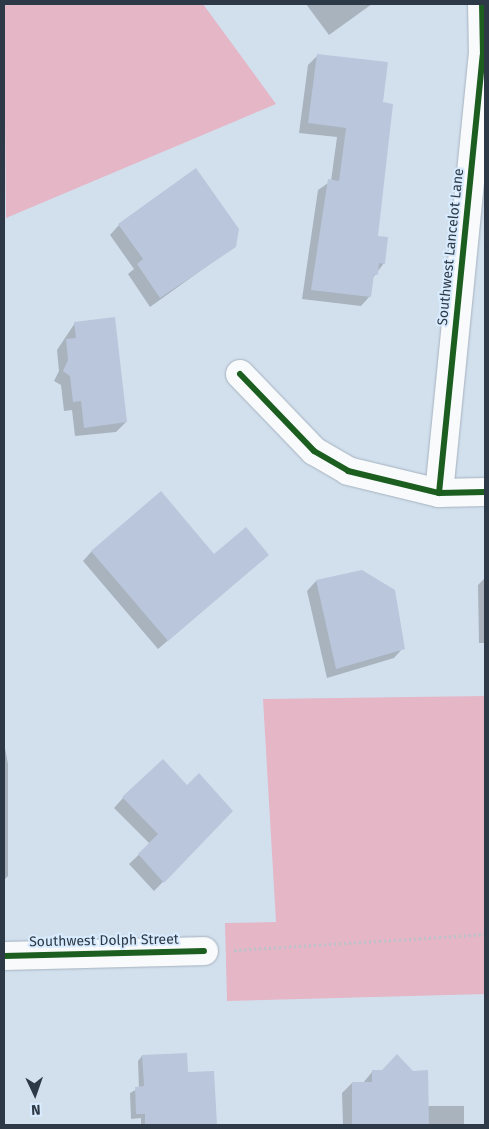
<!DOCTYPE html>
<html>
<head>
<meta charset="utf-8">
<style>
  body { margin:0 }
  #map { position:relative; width:489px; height:1129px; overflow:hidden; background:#d2e0ee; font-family:"Fira Sans",sans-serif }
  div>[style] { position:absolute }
  .green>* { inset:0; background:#e4b6c6 }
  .shadow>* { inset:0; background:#0003 }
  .building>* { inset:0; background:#bac6dc }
  .path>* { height:3px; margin-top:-1.5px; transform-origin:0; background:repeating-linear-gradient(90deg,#bdc2c8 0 2.5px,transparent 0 5px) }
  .roads { filter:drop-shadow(0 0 1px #a6b2be) drop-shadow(0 0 1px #a6b2be) }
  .street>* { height:28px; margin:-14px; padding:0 14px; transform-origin:14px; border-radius:14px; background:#f8fafc }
  .cycleway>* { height:6px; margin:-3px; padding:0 3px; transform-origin:3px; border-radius:3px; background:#1b5e20 }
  span { translate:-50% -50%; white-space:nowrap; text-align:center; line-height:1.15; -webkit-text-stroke:4px #d9ecff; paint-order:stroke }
  .street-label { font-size:14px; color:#2d3946 }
  .frame { position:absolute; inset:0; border:5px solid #2d3946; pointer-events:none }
  .north { position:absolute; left:10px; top:1069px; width:50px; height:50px; -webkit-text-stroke:4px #d9ecff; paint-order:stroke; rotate:177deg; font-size:14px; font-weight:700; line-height:20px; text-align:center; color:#2d3946 }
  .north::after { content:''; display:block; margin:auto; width:18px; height:22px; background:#2d3946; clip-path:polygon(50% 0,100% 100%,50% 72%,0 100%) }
</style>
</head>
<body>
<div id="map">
  <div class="green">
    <div style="clip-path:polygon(4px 4px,203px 4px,276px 104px,6px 218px)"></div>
    <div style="clip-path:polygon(485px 696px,485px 994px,227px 1001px,225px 923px,276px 922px,263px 699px)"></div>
  </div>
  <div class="shadow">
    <div style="clip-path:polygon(306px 4px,372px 4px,329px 35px)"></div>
    <div style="clip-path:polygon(317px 56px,382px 103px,376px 237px,384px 263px,372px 279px,370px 296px,361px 306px,302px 299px,318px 190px,331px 181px,337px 137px,299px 133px,308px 65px)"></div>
    <div style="clip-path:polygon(119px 225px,235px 246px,150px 307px,128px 274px,134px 269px,110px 235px)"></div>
    <div style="clip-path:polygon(75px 323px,126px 422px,116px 432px,75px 436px,72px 410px,64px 411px,61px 385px,54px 381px,59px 371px,57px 350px)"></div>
    <div style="clip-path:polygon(92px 551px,214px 556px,268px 555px,158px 649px,83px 561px)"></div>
    <div style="clip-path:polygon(485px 578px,485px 643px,479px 643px,478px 585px)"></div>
    <div style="clip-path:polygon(316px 581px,403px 648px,394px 658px,327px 678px,307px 591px)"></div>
    <div style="clip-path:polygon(4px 742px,8px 764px,8px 876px,4px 880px)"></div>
    <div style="clip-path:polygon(187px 787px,232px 811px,154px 891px,129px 864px,150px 844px,114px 808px,123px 798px)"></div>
    <div style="clip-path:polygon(142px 1056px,187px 1073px,213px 1072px,216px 1125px,141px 1125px,141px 1118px,131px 1119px,130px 1093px,139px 1088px,138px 1061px)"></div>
    <div style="clip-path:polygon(372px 1072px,427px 1106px,464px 1106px,464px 1125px,343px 1125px,342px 1093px,352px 1083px,363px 1083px)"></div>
  </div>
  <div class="building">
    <div style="clip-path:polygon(317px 54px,388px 62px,383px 102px,393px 104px,378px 236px,388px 237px,385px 264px,379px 263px,378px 275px,374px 274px,371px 297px,311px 290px,328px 179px,339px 181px,346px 128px,308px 123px)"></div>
    <div style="clip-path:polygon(196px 168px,239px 229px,236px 247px,160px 298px,137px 264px,143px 259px,118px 224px)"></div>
    <div style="clip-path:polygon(115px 317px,127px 422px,84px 428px,81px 401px,73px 402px,70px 376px,63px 371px,68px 360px,66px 339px,76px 338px,74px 322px)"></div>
    <div style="clip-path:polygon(161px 491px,214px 554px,246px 527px,269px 555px,168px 641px,91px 551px)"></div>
    <div style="clip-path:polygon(362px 570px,395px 590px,405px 649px,336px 669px,316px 580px)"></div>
    <div style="clip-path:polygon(163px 759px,187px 785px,199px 773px,233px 811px,164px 883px,138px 854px,158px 834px,122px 797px)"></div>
    <div style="clip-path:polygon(187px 1053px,188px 1072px,214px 1071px,217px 1125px,145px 1125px,145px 1114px,136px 1114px,135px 1087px,144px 1086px,142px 1055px)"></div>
    <div style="clip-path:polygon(397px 1054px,413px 1071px,428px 1070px,429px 1125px,352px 1125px,352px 1082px,372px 1082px,372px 1070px,382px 1070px)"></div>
  </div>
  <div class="path">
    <div style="left:234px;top:950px;width:252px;rotate:-3.6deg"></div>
  </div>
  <div class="roads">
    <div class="street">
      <div style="left:240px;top:374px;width:107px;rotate:46.1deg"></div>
      <div style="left:314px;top:451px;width:39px;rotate:30deg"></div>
      <div style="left:348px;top:471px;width:94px;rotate:13.6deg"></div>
      <div style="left:439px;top:493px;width:46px;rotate:-1.2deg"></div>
      <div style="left:439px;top:493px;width:440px;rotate:-84.3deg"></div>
      <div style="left:483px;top:55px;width:51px;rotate:-91.1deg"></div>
      <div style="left:4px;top:956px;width:200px;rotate:-1.4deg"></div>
    </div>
  </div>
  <div class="cycleway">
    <div style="left:240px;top:374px;width:107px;rotate:46.1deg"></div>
    <div style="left:314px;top:451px;width:39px;rotate:30deg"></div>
    <div style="left:348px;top:471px;width:94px;rotate:13.6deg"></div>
    <div style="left:439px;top:493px;width:46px;rotate:-1.2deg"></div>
    <div style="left:439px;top:493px;width:440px;rotate:-84.3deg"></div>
    <div style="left:483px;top:55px;width:51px;rotate:-91.1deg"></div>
    <div style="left:4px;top:956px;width:200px;rotate:-1.4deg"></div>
  </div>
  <div class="street-label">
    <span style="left:451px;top:247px;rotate:-84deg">Southwest Lancelot Lane</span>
    <span style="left:104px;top:941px;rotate:-1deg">Southwest Dolph Street</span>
  </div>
  <div class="frame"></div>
  <div class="north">N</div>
</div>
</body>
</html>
